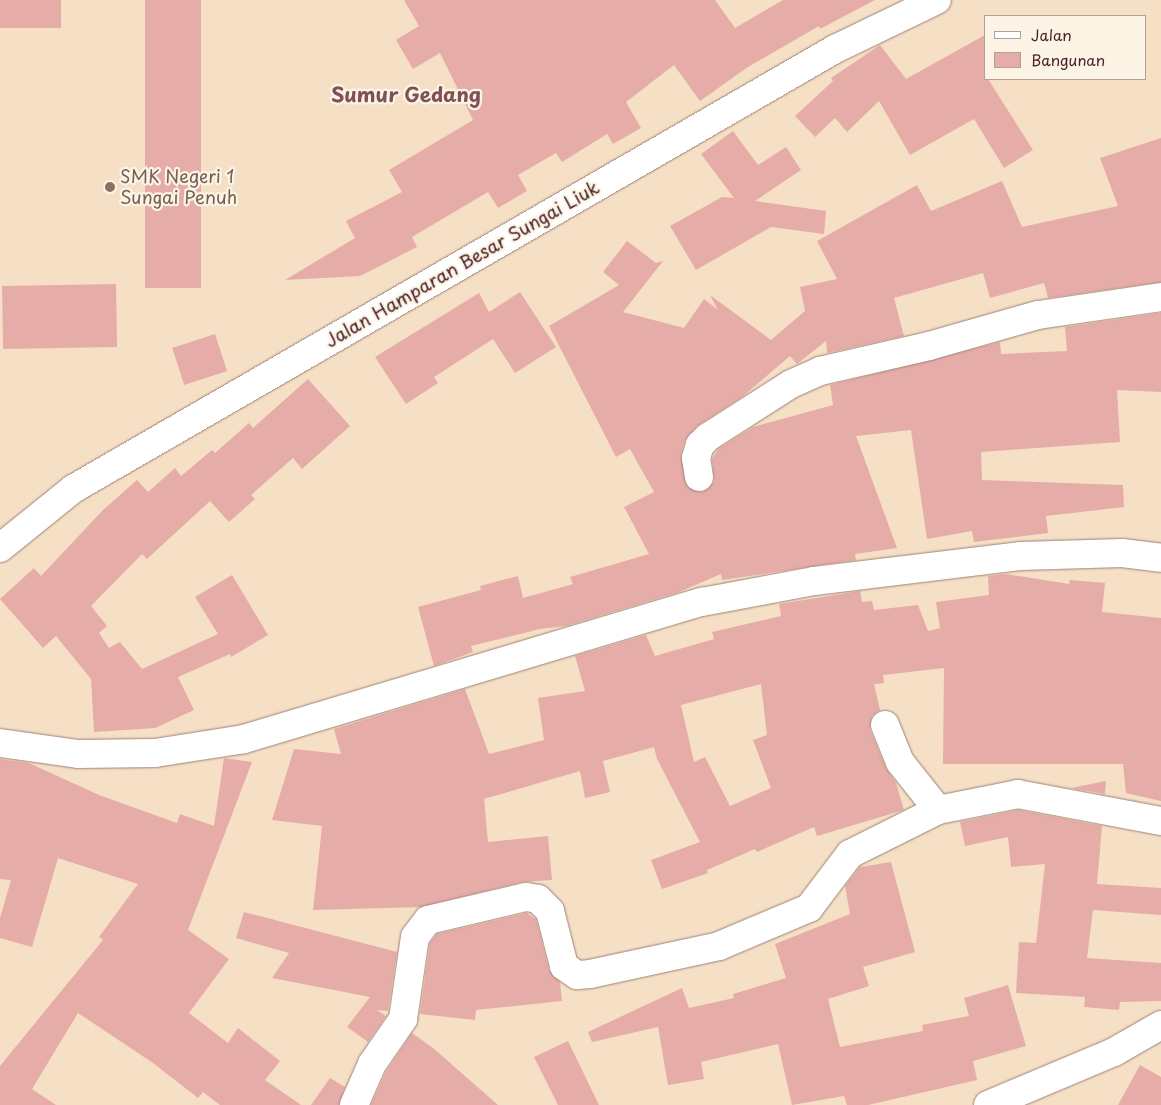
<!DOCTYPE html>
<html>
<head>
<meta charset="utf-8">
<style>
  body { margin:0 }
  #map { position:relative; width:1161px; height:1105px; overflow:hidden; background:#f5e0c5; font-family:"Playpen Sans",sans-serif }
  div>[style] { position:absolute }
  .building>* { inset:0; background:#e6aca8; transform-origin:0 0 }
  .roads { filter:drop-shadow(0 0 1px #a08078) drop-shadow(0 0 1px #a08078) }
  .minor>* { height:28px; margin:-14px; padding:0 14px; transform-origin:14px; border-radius:14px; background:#fff }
  .dots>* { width:14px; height:14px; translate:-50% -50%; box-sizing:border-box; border:2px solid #fcf5e5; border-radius:50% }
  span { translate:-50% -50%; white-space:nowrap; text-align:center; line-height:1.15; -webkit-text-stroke:4.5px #fcf5e5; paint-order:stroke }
  .education-label { font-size:18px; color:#785e54 }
  .left { translate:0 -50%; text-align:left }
  .street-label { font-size:18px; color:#4a1f2b }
  .quarter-label { font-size:20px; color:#815057; font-weight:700 }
  .legend { position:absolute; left:984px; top:15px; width:162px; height:65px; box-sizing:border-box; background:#fcf5e5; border:1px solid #b59f9b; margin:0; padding:6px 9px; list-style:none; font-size:15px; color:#4a1f2b }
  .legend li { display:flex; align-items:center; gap:10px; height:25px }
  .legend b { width:25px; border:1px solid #b59f9b }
</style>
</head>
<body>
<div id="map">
  <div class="building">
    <div style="left:0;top:0;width:61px;height:28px"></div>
    <div style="left:145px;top:0;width:56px;height:288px"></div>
    <div style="clip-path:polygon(404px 0,715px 0,735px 28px,783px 0,875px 0,820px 29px,819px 26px,748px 67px,700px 101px,674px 65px,626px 102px,641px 128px,613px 144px,607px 134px,562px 162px,556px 153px,518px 175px,527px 191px,498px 208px,488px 192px,412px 237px,417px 247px,372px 270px,360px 276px,285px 280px,355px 238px,346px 221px,402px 192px,389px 170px,473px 120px,440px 53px,413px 69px,396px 40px,419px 26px)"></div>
    <div style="clip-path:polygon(985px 35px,985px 79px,988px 79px,1033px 150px,1004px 168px,974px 119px,910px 155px,879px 101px,847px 132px,835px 118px,815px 137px,795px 116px,833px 81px,831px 78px,880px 45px,906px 79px)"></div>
    <div style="clip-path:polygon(733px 131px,758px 165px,786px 147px,801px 170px,755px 201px,826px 211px,824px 234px,771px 227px,696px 270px,670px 226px,722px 197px,734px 198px,701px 154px)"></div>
    <div style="clip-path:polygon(1161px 138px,1161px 282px,1048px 298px,1044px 283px,990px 298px,983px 273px,894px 298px,904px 336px,827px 353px,826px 341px,797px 364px,790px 356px,742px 397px,697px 426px,685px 440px,681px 454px,687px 486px,702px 492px,714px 482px,712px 459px,718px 449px,753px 427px,833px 405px,830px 385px,1000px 342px,1001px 354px,1067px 351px,1065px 327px,1161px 313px,1161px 392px,1117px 390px,1120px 442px,981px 452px,982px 480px,1123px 485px,1124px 507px,1046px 516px,1048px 533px,974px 542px,972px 531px,927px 539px,911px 430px,856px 436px,897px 548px,855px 554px,856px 560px,722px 580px,721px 574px,679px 592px,566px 626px,540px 629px,471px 646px,473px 652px,434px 666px,418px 607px,481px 590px,480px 586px,518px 576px,523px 598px,573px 584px,570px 577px,649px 554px,624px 507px,654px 492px,630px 449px,616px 457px,549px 326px,619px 285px,603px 272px,627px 241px,656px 263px,663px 261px,623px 312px,684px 328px,704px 299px,718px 310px,710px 295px,771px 340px,805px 311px,800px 287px,837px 279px,817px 241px,917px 185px,931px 211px,1002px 181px,1022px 227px,1118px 206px,1100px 158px)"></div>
    <div style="left:116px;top:284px;width:63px;height:114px;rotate:89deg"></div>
    <div style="clip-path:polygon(520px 292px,556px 347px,515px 373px,493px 339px,434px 377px,438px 383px,406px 404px,375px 357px,479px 293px,489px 312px)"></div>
    <div style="left:215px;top:334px;width:39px;height:45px;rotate:72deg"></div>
    <div style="clip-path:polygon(308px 379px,350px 426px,302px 469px,293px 458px,251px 495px,255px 499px,229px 522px,210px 501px,147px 559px,142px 554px,91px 606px,107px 626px,99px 633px,109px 648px,120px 642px,142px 669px,218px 634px,195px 597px,232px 575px,268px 635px,231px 657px,230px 654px,178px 677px,194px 710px,155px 728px,94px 732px,91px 679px,56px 636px,43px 648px,0 599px,34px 568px,41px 576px,102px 511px,137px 480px,148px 492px,175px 468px,181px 476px,212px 450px,215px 453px,249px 423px,253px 428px)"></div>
    <div style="clip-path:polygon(evenodd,1006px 574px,1069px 584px,1070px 580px,1105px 583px,1102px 612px,1161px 618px,1161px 801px,1126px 793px,1123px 764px,943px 764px,944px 668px,883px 675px,884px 683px,874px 684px,880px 710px,872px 716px,870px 730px,886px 768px,896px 783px,904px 810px,817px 836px,814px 827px,757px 852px,755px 849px,707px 870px,708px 873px,662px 889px,651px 860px,700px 842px,657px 759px,654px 747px,603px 761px,610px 792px,585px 798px,580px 771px,484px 799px,488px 842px,548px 836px,552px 880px,522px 882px,422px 907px,313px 910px,322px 826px,272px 820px,294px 749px,341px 754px,334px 729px,465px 689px,489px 754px,544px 740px,538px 698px,585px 691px,575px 656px,646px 635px,655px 656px,714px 639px,712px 632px,781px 616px,779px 604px,860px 591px,862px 602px,872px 601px,874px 610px,918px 605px,928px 631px,940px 628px,936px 602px,989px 595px,988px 576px,1006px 574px,761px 684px,767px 735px,753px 740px,771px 788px,730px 806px,705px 757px,694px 762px,681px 705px,761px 684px)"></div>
    <div style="clip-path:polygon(224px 758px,252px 762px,188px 930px,229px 959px,189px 1013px,228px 1043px,238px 1028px,280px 1061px,265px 1080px,301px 1105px,220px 1105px,203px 1092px,198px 1098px,153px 1063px,78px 1013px,32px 1089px,56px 1105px,0 1105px,0 1066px,103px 940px,99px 937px,138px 884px,58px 858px,32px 947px,0 938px,0 918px,11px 880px,0 879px,0 759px,29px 763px,99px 795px,177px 823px,180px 814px,214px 826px)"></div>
    <div style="clip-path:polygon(1106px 781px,1105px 794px,1071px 788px)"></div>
    <div style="clip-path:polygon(1018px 810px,1102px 826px,1097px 884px,1161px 888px,1161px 915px,1093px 910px,1087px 958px,1161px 963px,1161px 1001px,1120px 1002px,1119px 1010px,1084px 1007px,1085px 997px,1016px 993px,1019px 942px,1036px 943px,1045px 864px,1011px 867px,1008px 837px,965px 846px,960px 822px)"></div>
    <div style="clip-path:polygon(891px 862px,915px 952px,863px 967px,869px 986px,828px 999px,840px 1047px,923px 1031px,922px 1025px,969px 1016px,964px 998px,1008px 985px,1026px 1046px,973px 1061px,977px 1080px,868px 1105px,847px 1105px,844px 1096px,792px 1105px,778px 1044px,701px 1062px,704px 1079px,668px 1085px,658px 1027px,592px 1042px,588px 1032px,682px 988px,689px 1008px,734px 998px,733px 994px,786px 978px,775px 944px,850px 914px,845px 886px,860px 867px)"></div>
    <div style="clip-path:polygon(244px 912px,397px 952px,388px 1011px,377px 1010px,386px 1016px,368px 1042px,347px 1027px,370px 997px,272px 978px,289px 953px,236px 938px)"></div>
    <div style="clip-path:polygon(527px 913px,536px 919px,549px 970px,560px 982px,562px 1001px,476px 1010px,475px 1020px,420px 1014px,430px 943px,437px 934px)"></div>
    <div style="clip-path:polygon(412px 1033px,433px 1048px,498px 1105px,371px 1105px,386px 1072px)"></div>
    <div style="clip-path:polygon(568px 1041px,599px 1105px,558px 1105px,534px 1057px)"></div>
    <div style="clip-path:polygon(1140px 1065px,1161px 1077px,1161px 1105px,1118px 1105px)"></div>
    <div style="clip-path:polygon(330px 1078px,345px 1087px,339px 1105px,311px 1105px)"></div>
  </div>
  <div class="roads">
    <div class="minor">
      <div style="left:699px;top:477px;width:19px;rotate:-99deg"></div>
      <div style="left:696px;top:458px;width:14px;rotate:-73deg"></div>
      <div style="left:700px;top:445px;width:11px;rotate:-45deg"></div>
      <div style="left:708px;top:437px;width:98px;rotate:-32.6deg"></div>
      <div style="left:791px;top:384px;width:32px;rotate:-24deg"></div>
      <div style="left:820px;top:371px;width:112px;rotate:-12.9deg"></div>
      <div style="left:929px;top:346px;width:113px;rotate:-15.9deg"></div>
      <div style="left:1038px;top:315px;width:124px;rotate:-8.3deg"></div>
      <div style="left:0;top:548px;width:94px;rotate:-38.9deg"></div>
      <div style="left:73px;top:489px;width:880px;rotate:-30deg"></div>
      <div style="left:835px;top:49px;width:113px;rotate:-25.7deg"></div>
      <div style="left:885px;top:725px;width:40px;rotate:68deg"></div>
      <div style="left:900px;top:762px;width:61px;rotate:51.6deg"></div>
      <div style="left:0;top:743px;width:79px;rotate:8deg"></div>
      <div style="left:78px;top:754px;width:77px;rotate:-0.7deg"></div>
      <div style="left:155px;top:753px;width:90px;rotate:-8.9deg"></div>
      <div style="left:244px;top:739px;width:478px;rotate:-16.7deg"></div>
      <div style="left:702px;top:602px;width:114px;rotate:-10.6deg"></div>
      <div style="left:814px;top:581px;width:209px;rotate:-6.9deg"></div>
      <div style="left:1021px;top:556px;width:101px;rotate:-1.7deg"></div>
      <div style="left:1122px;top:553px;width:39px;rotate:7deg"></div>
      <div style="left:354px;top:1105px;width:45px;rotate:-66.3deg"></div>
      <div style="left:372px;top:1064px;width:55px;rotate:-55.4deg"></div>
      <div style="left:403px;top:1019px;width:83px;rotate:-81.7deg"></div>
      <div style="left:415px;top:937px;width:21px;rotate:-53deg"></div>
      <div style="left:428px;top:920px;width:101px;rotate:-13.2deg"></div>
      <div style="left:526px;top:897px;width:12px;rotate:9deg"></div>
      <div style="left:538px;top:899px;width:17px;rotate:45deg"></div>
      <div style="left:550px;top:911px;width:57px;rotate:75.7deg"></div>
      <div style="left:564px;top:966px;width:16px;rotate:35deg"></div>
      <div style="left:577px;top:975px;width:13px;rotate:-4deg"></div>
      <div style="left:590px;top:974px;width:132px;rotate:-12.2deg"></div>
      <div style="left:719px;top:946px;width:98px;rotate:-22.9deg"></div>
      <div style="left:809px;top:908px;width:68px;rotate:-52.8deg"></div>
      <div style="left:850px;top:854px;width:98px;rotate:-26.6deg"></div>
      <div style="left:938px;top:810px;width:82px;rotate:-11.3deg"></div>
      <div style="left:1018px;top:794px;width:146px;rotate:10.7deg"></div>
      <div style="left:988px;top:1105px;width:137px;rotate:-22.8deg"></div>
      <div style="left:1114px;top:1052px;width:54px;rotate:-29.9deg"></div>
    </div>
  </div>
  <div class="dots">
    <div style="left:110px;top:187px;background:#8d6e63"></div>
  </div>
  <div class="education-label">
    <span class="left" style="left:120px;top:187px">SMK Negeri 1<br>Sungai Penuh</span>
  </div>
  <div class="street-label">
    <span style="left:462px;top:264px;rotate:-30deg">Jalan Hamparan Besar Sungai Liuk</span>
  </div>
  <div class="quarter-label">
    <span style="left:406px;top:94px">Sumur Gedang</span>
  </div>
  <ul class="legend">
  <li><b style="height:6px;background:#fff"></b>Jalan</li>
  <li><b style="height:14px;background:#e6aca8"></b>Bangunan</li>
  </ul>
</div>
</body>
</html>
